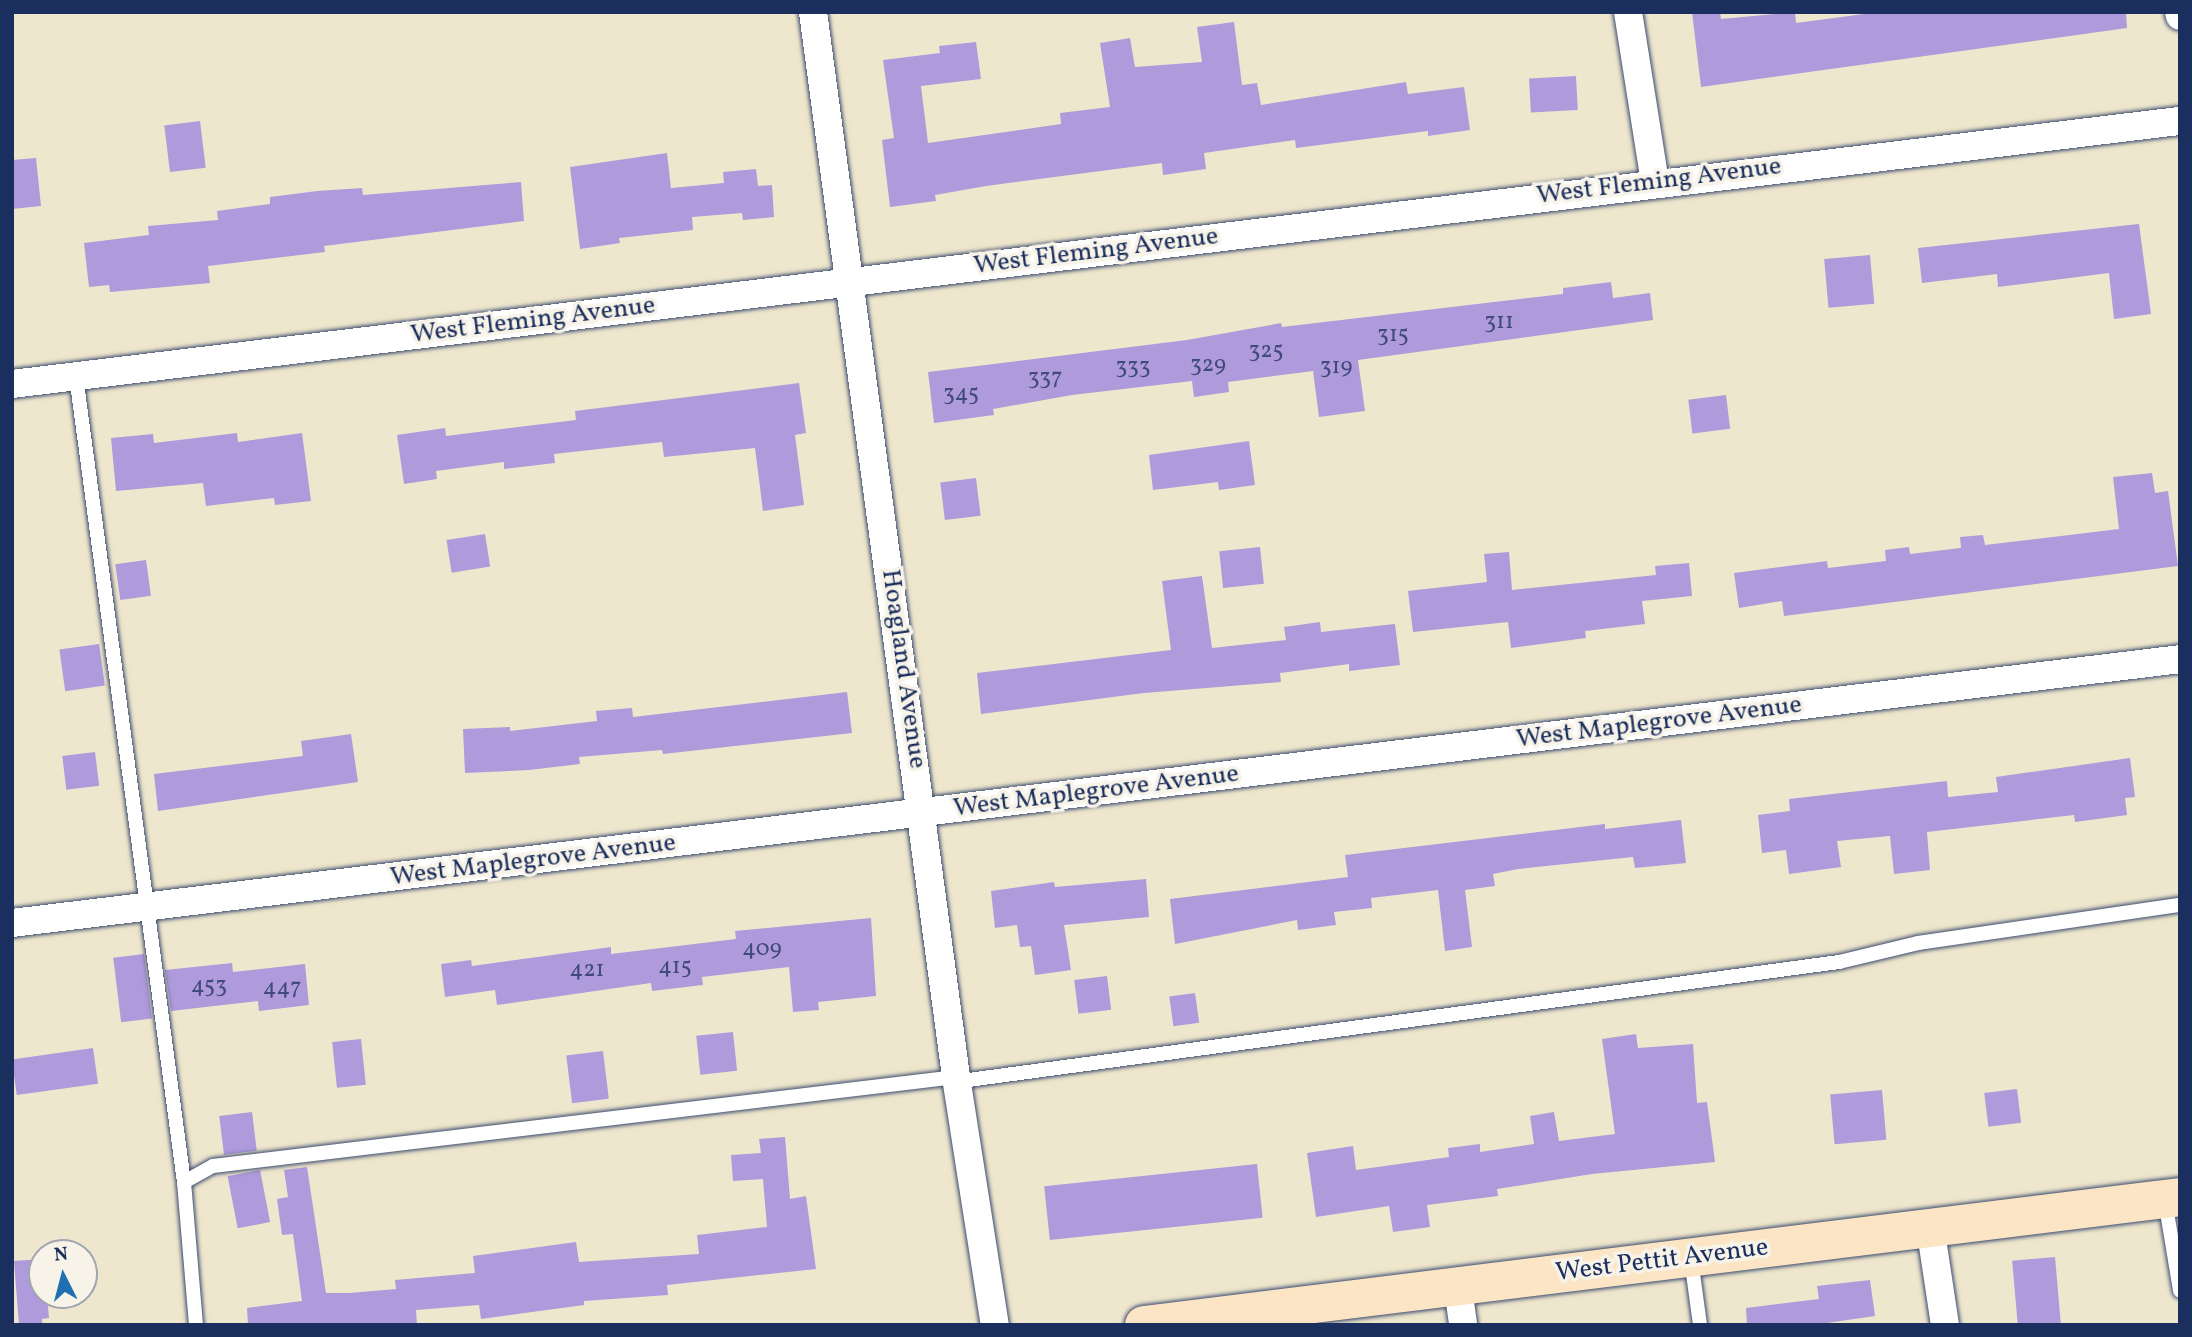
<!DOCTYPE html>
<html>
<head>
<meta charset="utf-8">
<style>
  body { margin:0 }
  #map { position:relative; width:2192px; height:1337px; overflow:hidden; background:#efe7cd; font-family:Vollkorn,serif }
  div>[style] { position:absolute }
  .building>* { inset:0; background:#af9adb; transform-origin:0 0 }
  .roads { filter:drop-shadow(0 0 2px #3b4b6f) drop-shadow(0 0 2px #3b4b6f) }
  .lane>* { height:14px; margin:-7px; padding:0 7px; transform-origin:7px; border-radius:7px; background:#fff }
  .street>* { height:28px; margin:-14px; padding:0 14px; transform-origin:14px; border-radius:14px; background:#fff }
  .secondary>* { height:38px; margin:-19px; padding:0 19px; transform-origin:19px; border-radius:19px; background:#fce5c4 }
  span { translate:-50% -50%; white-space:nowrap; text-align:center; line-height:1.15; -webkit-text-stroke:7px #f7f3e8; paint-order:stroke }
  .number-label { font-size:23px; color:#404a7d }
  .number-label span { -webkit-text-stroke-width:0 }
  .street-label { font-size:26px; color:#1b2f5e }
  .frame { position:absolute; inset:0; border:14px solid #1b2f5e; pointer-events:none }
  .north { position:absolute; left:28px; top:1239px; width:70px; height:70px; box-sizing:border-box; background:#f7f3e8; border:2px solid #9fa5b1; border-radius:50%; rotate:354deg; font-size:19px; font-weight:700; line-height:28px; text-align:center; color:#1b2f5e }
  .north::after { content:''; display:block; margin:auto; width:24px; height:32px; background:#1f6fb2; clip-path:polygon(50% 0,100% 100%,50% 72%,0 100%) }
</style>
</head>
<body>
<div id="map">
  <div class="building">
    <div style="clip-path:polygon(1692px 12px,1720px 12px,1721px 19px,1795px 12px,1796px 23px,1879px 12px,2126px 12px,2127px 28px,1701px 87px)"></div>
    <div style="clip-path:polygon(1234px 22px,1242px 85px,1257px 83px,1261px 105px,1406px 82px,1408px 94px,1464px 87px,1470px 130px,1428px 136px,1428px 131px,1296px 148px,1295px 140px,1204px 153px,1206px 169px,1163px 175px,1162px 163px,986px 186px,935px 195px,936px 201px,890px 207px,882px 140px,894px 138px,883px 60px,940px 53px,939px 46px,976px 42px,981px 79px,921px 86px,928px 143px,1061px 124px,1060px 113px,1110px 107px,1100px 43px,1130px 38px,1135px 67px,1202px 62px,1197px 27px)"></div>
    <div style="left:1576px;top:76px;width:34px;height:47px;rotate:87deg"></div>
    <div style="left:200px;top:121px;width:47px;height:36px;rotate:83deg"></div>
    <div style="clip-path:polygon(667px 153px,671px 188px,724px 183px,723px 172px,756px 169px,758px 186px,772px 185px,774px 217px,743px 220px,742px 213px,692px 217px,693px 230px,619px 238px,620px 243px,580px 249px,570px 167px)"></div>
    <div style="clip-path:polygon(36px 158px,41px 206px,12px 209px,12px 160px)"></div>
    <div style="clip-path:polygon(521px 182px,524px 221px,324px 246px,325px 252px,208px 266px,210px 283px,110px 292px,109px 285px,89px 287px,84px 243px,149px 235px,148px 226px,218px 220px,217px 211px,270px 204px,270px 197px,317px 191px,362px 188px,363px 195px)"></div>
    <div style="clip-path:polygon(2139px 224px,2151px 314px,2114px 319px,2109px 273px,1998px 287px,1997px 274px,1922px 283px,1918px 248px)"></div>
    <div style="left:1870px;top:255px;width:49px;height:46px;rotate:85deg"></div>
    <div style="clip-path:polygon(1611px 282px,1613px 298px,1650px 293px,1653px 320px,1358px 360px,1365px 411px,1319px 417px,1313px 371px,1228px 382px,1229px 392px,1194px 397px,1192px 381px,1072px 395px,993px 409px,994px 415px,934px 423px,928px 372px,1187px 340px,1281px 323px,1282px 327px,1563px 294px,1563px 288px)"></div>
    <div style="clip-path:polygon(799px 383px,806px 433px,795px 435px,804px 505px,763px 511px,755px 448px,664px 457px,662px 442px,554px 454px,555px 463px,504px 469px,504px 462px,436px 471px,437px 479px,404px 484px,397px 435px,445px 428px,446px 436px,576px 420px,575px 411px)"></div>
    <div style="left:1726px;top:395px;width:34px;height:38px;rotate:83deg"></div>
    <div style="clip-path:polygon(237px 433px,238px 442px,302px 433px,311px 501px,275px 505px,274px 498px,206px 506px,203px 483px,116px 491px,111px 438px,153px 434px,154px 443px)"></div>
    <div style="clip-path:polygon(1249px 441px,1255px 485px,1219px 490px,1218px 482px,1153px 490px,1149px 455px)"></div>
    <div style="clip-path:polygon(2152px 473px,2155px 493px,2168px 491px,2178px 566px,1784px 616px,1782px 601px,1739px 608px,1734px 573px,1827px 561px,1828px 568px,1886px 561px,1885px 550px,1909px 547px,1910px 554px,1961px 548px,1960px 537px,1983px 535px,1985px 545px,2119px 529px,2113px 477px)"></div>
    <div style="left:976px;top:478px;width:38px;height:36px;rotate:83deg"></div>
    <div style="left:485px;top:534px;width:33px;height:39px;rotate:81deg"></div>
    <div style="left:1260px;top:547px;width:37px;height:41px;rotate:84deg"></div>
    <div style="clip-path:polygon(1509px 552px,1512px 590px,1656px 575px,1655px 566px,1689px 563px,1692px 596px,1642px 601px,1645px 624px,1585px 631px,1586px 638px,1511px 648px,1508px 622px,1413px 632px,1408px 591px,1487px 582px,1484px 554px)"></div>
    <div style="left:146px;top:560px;width:36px;height:31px;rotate:82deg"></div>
    <div style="clip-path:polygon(1202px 576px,1212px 648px,1286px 640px,1284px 627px,1320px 622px,1321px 632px,1395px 624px,1400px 665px,1349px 671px,1349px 664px,1280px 673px,1281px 682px,1144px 693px,981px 714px,977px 673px,1171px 650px,1162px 581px)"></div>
    <div style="left:99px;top:644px;width:42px;height:40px;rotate:82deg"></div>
    <div style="clip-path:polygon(847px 692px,852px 733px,663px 754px,662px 750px,579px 757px,580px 764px,529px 770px,465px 773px,463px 729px,510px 727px,510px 731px,597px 721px,596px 711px,632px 708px,633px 717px)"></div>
    <div style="clip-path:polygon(351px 734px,358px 782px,158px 811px,154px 774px,303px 756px,301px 741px)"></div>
    <div style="left:95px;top:752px;width:34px;height:33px;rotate:83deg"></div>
    <div style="clip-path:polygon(2130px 758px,2135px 797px,2125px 798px,2127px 815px,2075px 822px,2074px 815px,1927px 832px,1930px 870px,1894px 874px,1890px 836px,1837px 841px,1841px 867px,1789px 874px,1786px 850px,1762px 853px,1758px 815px,1790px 811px,1789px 799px,1947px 781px,1948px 797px,1998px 792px,1996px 777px)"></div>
    <div style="clip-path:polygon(1681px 820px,1686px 863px,1635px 868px,1633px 857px,1518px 869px,1493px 874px,1495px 886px,1465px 890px,1472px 947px,1445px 951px,1438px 890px,1371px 898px,1372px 908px,1334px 912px,1336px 925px,1298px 930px,1297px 920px,1175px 944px,1170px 899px,1348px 877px,1345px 855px,1605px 824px,1605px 829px)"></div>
    <div style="clip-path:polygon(1146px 879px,1149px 917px,1064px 925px,1071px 970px,1035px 975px,1031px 946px,1020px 947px,1017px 925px,995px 928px,991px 891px,1054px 882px,1055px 887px)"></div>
    <div style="clip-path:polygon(871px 918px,876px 996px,818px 1002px,819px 1010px,793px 1012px,789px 967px,702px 977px,703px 985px,652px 991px,651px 983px,497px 1005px,495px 990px,445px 997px,441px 964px,471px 960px,472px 966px,611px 947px,611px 954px,736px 939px,735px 931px)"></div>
    <div style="left:144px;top:954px;width:65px;height:31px;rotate:83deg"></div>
    <div style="clip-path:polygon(232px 963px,233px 972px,305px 964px,309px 1005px,259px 1011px,258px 1001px,171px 1011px,165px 970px)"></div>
    <div style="left:1107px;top:976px;width:34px;height:33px;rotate:83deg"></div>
    <div style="left:1195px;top:993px;width:30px;height:26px;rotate:82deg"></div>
    <div style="left:733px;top:1032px;width:39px;height:37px;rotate:84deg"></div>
    <div style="clip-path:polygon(1636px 1034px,1638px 1048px,1693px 1044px,1697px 1103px,1707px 1102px,1715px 1162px,1592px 1174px,1497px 1189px,1498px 1196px,1427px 1205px,1430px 1227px,1393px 1232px,1389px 1206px,1316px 1217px,1307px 1153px,1353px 1146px,1356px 1170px,1449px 1157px,1448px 1148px,1480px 1144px,1480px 1152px,1534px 1144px,1530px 1116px,1554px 1112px,1559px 1141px,1615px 1134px,1602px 1039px)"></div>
    <div style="left:361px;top:1039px;width:46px;height:29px;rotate:84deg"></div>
    <div style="left:93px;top:1048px;width:36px;height:82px;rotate:82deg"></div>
    <div style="left:603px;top:1051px;width:48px;height:37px;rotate:83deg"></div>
    <div style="left:2017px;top:1089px;width:34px;height:33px;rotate:83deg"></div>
    <div style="left:1882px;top:1090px;width:50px;height:52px;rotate:85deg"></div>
    <div style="left:252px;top:1112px;width:39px;height:33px;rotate:83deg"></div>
    <div style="clip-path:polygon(785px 1137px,790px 1199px,806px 1196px,816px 1269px,667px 1285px,668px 1295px,584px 1301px,584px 1305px,481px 1319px,479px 1305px,416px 1310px,417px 1325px,248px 1325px,247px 1308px,302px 1301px,293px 1234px,282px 1235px,277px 1199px,288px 1197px,284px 1170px,307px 1167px,326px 1293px,349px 1293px,396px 1289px,395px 1280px,475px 1273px,473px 1256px,576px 1242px,579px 1262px,699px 1254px,697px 1235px,767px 1227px,763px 1179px,733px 1181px,731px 1155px,761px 1153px,759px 1139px)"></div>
    <div style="left:1257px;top:1164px;width:54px;height:214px;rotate:84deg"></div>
    <div style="left:260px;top:1170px;width:53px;height:33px;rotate:79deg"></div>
    <div style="left:2055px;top:1257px;width:68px;height:43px;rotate:85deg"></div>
    <div style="clip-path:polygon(42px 1259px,42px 1295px,47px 1295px,49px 1318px,42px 1319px,42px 1325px,19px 1325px,14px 1261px)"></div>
    <div style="clip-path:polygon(1870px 1280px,1875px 1316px,1813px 1325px,1747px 1325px,1746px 1308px,1819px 1299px,1817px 1286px)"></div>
  </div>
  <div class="roads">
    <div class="lane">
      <div style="left:76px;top:376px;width:813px;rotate:82.37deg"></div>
      <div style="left:184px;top:1182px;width:144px;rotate:85.2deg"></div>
      <div style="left:184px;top:1182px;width:33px;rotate:-29deg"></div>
      <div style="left:213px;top:1166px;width:748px;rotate:-6.83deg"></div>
      <div style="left:956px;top:1077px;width:6px;rotate:39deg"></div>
      <div style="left:961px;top:1081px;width:886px;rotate:-7.72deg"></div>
      <div style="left:1839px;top:962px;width:81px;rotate:-13.5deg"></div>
      <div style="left:1918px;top:943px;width:265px;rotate:-8.3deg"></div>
      <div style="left:2165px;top:1200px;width:92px;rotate:80.6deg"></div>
      <div style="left:1691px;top:1259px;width:67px;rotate:82.2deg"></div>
    </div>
    <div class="street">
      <div style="left:813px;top:12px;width:1075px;rotate:82.35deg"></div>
      <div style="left:956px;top:1077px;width:251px;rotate:81.1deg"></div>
      <div style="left:1628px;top:12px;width:173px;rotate:81deg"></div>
      <div style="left:2179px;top:12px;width:4px;rotate:76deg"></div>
      <div style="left:12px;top:384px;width:2184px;rotate:-6.92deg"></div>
      <div style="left:12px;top:923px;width:2184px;rotate:-6.94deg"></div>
      <div style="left:1930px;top:1226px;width:100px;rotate:81.4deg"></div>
      <div style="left:1458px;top:1288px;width:37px;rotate:82deg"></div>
    </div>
    <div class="secondary">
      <div style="left:1144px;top:1325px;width:1044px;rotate:-7.04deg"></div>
    </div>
  </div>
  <div class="number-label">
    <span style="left:1499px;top:322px">311</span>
    <span style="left:1393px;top:335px">315</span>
    <span style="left:1266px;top:351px">325</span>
    <span style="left:1208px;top:365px">329</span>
    <span style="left:1133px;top:367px">333</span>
    <span style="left:1336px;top:367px">319</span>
    <span style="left:1045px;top:378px">337</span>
    <span style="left:961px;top:394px">345</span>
    <span style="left:762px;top:949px">409</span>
    <span style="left:675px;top:967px">415</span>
    <span style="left:587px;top:970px">421</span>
    <span style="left:209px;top:986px">453</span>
    <span style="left:282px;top:988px">447</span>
  </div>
  <div class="street-label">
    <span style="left:1659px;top:182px;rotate:-7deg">West Fleming Avenue</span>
    <span style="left:1096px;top:252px;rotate:-7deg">West Fleming Avenue</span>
    <span style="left:533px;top:321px;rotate:-7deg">West Fleming Avenue</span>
    <span style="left:903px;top:669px;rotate:82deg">Hoagland Avenue</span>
    <span style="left:1659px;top:723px;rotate:-7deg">West Maplegrove Avenue</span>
    <span style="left:1096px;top:792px;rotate:-7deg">West Maplegrove Avenue</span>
    <span style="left:533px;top:861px;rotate:-7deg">West Maplegrove Avenue</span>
    <span style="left:1662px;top:1261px;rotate:-7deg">West Pettit Avenue</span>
  </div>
  <div class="frame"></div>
  <div class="north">N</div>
</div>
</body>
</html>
